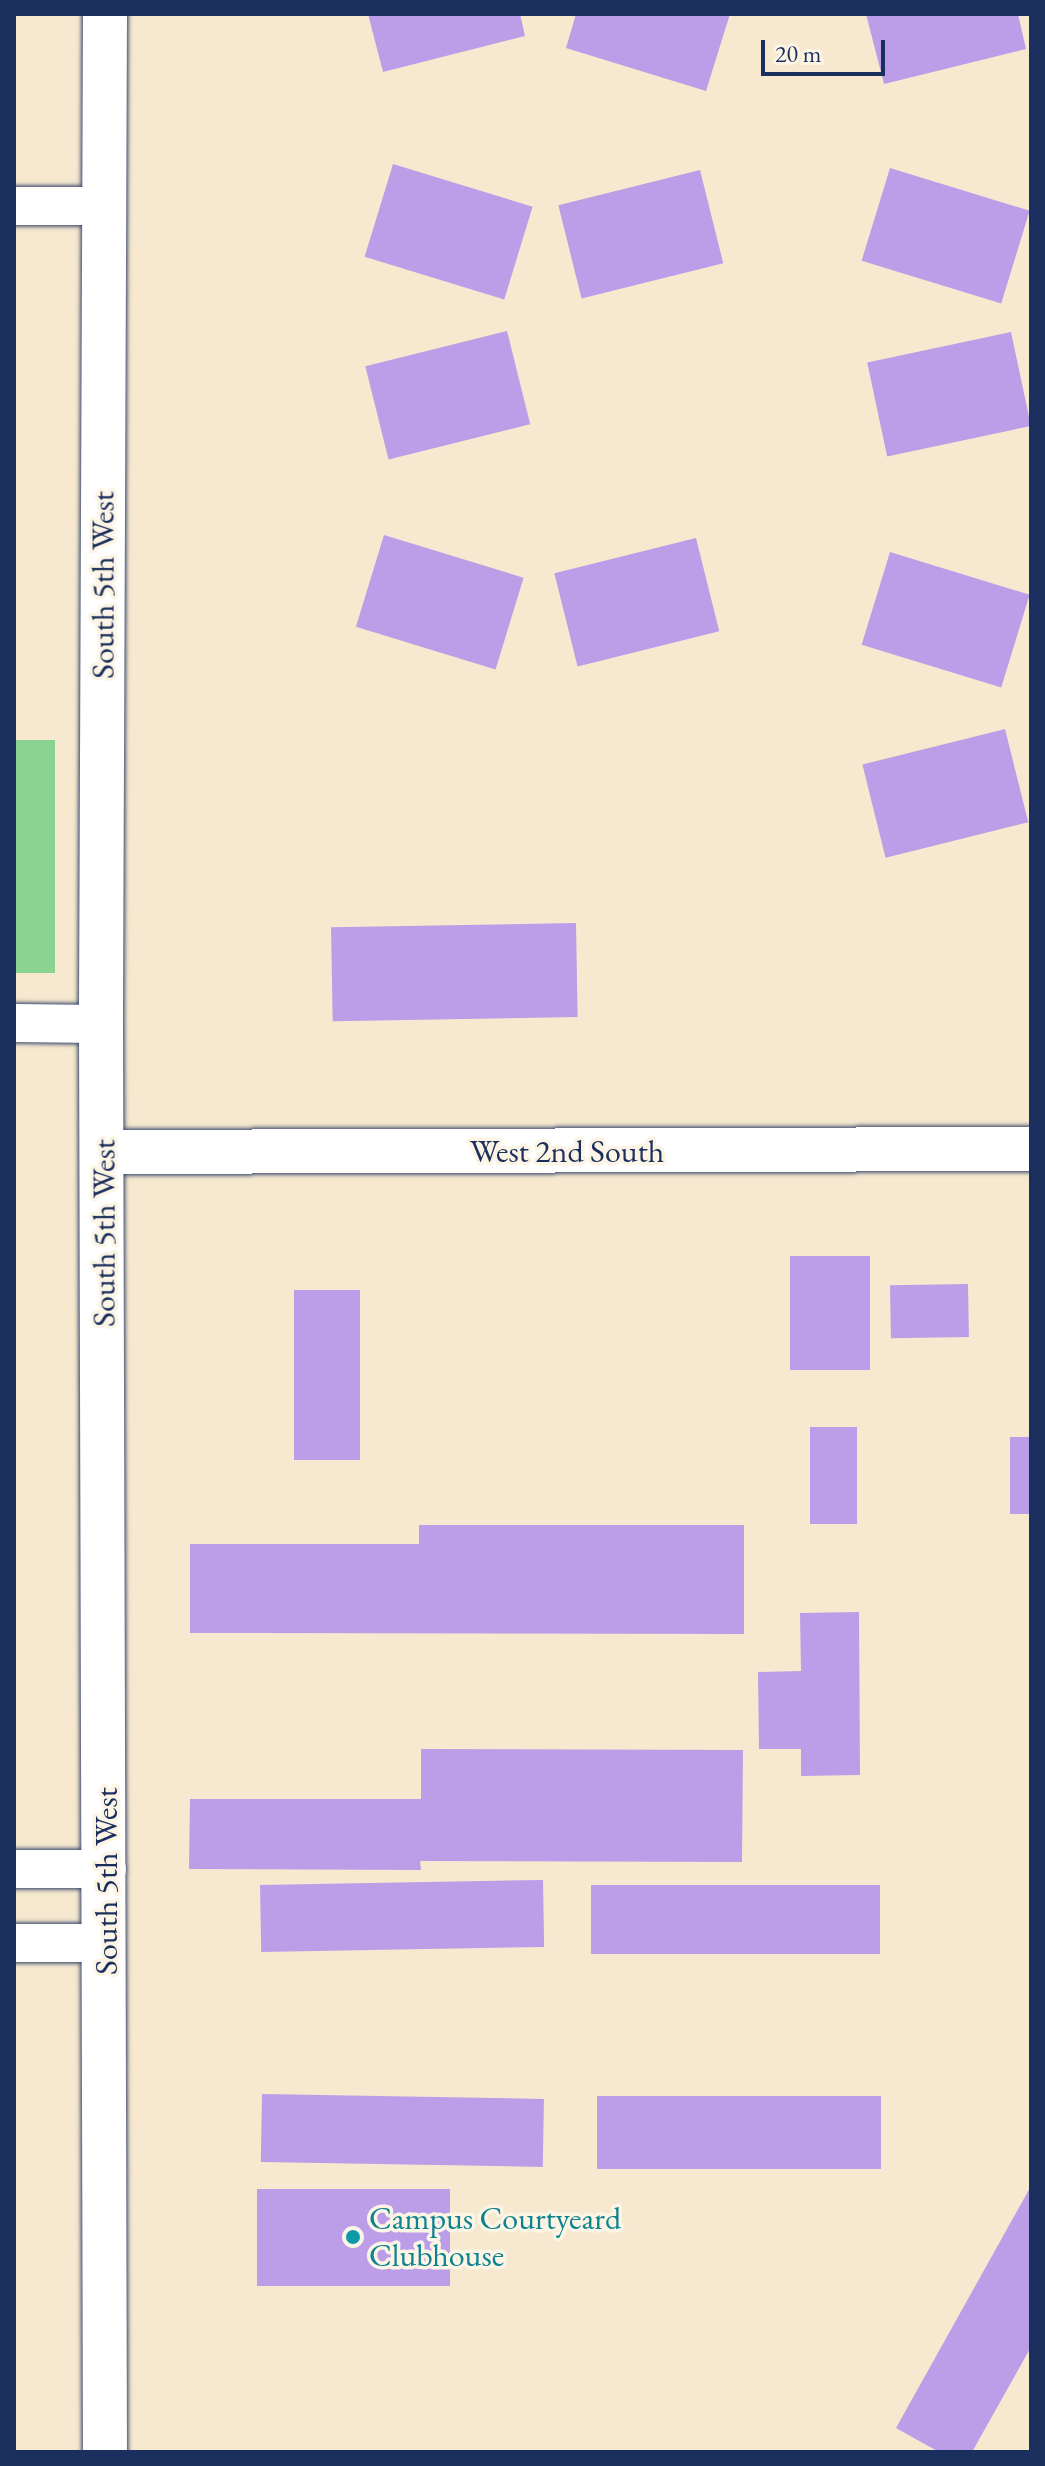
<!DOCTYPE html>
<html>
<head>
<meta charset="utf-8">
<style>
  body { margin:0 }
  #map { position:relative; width:1045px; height:2466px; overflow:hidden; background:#f6e9cf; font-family:"EB Garamond",serif }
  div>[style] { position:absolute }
  .green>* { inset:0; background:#8ad390; transform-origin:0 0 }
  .building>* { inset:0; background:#bc9de8; transform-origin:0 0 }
  .roads { filter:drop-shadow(0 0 2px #3c4b6f) drop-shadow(0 0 2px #3c4b6f) }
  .minor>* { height:38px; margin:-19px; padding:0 19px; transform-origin:19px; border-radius:19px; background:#fff }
  .tertiary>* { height:44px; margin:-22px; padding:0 22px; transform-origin:22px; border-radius:22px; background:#fff }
  .dots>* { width:22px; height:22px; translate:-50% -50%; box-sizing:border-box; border:4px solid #fcf5e5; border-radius:50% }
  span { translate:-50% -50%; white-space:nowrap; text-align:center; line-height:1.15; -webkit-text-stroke:7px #fcf5e5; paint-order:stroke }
  .street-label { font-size:32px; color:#1b2f5e }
  .culture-label { font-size:32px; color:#0d838f }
  .left { translate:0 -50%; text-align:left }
  .frame { position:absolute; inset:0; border:16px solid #1b2f5e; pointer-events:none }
  .scale { position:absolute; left:761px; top:40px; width:124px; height:36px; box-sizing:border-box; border:4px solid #1b2f5e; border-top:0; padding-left:10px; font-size:24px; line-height:28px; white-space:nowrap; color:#1b2f5e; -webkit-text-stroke:6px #fcf5e5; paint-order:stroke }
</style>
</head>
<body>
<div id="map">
  <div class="green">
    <div style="left:14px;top:740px;width:41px;height:233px"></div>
  </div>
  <div class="building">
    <div style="clip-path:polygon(368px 14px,520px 14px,525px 36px,383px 72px)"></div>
    <div style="clip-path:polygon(576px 14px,730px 14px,706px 91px,566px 48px)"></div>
    <div style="clip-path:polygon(866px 14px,1018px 14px,1026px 49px,884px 84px)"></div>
    <div style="left:393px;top:164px;width:146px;height:97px;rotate:17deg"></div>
    <div style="left:890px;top:168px;width:146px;height:97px;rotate:17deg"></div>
    <div style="left:700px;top:170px;width:96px;height:146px;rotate:76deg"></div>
    <div style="left:507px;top:331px;width:96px;height:146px;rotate:76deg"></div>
    <div style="left:1011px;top:332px;width:96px;height:147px;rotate:78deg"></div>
    <div style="left:384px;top:535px;width:146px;height:96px;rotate:17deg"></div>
    <div style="left:696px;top:538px;width:96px;height:146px;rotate:76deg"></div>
    <div style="left:890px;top:552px;width:146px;height:97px;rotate:17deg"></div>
    <div style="left:1005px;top:729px;width:96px;height:147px;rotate:76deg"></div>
    <div style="left:576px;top:923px;width:94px;height:245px;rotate:89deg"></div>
    <div style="left:790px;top:1256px;width:80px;height:114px"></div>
    <div style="left:968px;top:1284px;width:53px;height:78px;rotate:89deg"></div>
    <div style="left:360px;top:1290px;width:170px;height:66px;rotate:90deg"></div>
    <div style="left:810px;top:1427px;width:47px;height:97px"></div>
    <div style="left:1010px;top:1437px;width:21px;height:77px"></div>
    <div style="clip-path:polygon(419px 1525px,744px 1525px,744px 1634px,190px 1633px,190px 1544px,419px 1544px)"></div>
    <div style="clip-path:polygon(859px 1612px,860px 1775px,801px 1776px,801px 1749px,759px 1749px,758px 1672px,801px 1671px,800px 1613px)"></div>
    <div style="clip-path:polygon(421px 1749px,743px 1750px,742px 1862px,420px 1861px,421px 1870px,189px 1869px,190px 1799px,421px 1799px)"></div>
    <div style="left:543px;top:1880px;width:67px;height:283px;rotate:89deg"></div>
    <div style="left:880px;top:1885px;width:69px;height:289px;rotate:90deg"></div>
    <div style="left:262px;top:2094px;width:282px;height:68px;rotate:1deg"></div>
    <div style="left:597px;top:2096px;width:284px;height:73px"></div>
    <div style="clip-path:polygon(1031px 2186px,1031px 2347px,972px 2452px,939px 2452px,896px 2428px)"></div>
    <div style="left:257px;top:2189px;width:193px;height:97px"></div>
  </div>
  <div class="roads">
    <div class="minor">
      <div style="left:14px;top:206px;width:90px"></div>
      <div style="left:14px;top:1023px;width:87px;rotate:0.7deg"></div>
      <div style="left:14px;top:1869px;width:93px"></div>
      <div style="left:14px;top:1943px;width:92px"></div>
    </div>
    <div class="tertiary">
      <div style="left:105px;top:14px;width:1010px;rotate:90.23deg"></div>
      <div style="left:101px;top:1024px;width:1428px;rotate:89.84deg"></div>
      <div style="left:104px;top:1152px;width:927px;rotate:-0.19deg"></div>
    </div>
  </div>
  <div class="dots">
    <div style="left:353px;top:2237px;background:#0f9aa8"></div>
  </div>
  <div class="street-label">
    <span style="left:103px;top:585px;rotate:-90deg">South 5th West</span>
    <span style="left:567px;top:1151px">West 2nd South</span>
    <span style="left:104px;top:1233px;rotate:-90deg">South 5th West</span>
    <span style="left:106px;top:1881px;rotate:-90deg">South 5th West</span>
  </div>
  <div class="culture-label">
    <span class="left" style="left:369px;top:2237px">Campus Courtyeard<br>Clubhouse</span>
  </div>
  <div class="frame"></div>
  <div class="scale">20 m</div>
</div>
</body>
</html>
